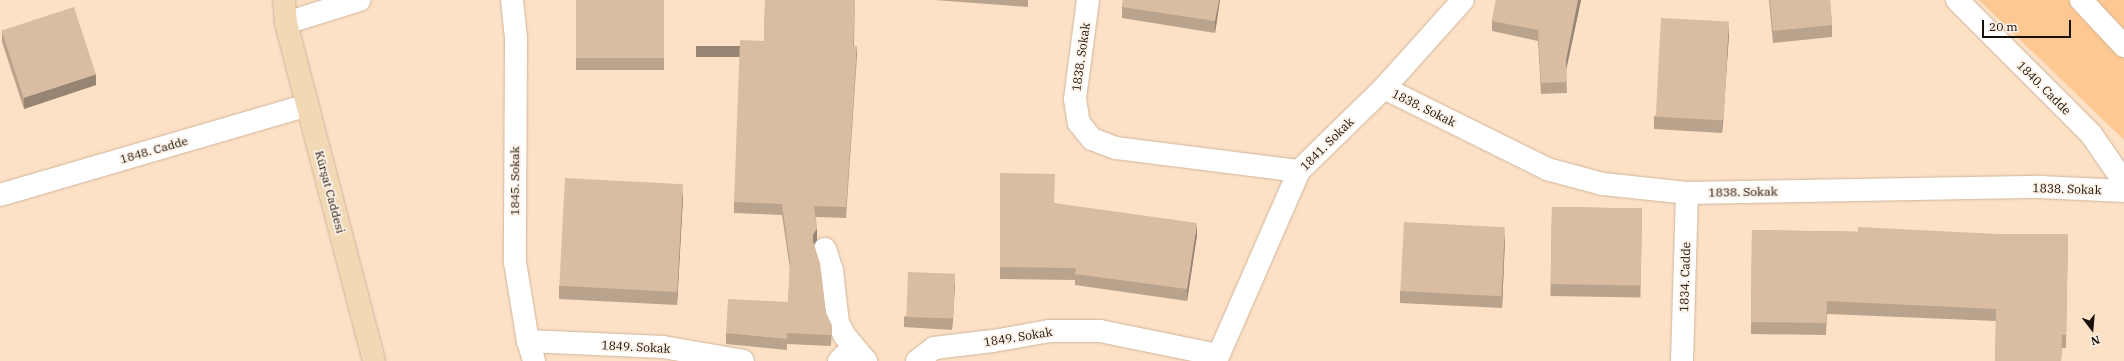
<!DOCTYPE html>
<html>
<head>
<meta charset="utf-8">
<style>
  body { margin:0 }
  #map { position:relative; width:2124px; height:361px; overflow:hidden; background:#fce1c6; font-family:"IBM Plex Serif",serif }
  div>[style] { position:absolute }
  .green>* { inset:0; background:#fdc892 }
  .roads { filter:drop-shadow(0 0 1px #cfb59b) drop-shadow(0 0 1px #cfb59b) }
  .minor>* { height:22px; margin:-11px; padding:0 11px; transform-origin:11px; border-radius:11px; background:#fff }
  .secondary>* { height:22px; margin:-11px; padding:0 11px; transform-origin:11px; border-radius:11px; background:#f1d9b6 }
  .wall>* { inset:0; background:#baa38c; transform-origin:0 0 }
  .shaded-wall>* { inset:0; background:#978472; transform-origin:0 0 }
  .building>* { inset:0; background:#d8bda3; transform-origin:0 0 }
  span { translate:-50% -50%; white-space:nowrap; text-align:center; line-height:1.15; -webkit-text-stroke:3.5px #fcf1e7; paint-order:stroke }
  .street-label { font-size:12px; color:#191007 }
  .north { position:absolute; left:2072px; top:309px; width:40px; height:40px; -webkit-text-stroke:3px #fcf1e7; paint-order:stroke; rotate:164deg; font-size:11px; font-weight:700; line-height:16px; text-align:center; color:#191007 }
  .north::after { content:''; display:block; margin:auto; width:14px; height:18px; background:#191007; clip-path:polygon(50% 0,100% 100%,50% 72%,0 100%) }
  .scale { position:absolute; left:1982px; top:20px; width:89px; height:18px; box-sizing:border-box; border:2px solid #191007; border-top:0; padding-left:5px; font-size:12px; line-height:14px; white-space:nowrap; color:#191007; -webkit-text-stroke:3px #fcf1e7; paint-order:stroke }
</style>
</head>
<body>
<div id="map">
  <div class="green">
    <div style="clip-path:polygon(1979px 0,2124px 0,2124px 140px,2014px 34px)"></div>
  </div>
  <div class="roads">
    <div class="minor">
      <div style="left:512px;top:0;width:39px;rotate:84deg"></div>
      <div style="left:516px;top:39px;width:223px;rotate:90.3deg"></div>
      <div style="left:515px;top:262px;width:80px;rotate:80.7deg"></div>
      <div style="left:528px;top:341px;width:21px;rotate:73deg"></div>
      <div style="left:1088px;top:0;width:100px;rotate:97.5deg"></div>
      <div style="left:1075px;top:99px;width:24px;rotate:81deg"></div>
      <div style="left:1079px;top:123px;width:21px;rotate:51deg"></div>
      <div style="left:1092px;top:139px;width:26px;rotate:21deg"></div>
      <div style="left:1116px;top:148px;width:184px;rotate:7.2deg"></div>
      <div style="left:1957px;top:0;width:190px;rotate:45deg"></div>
      <div style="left:2091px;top:134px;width:58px;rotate:55.5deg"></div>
      <div style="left:2081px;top:0;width:63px;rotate:46.9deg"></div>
      <div style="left:286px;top:23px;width:77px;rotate:-17.3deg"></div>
      <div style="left:1384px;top:88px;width:182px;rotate:26.4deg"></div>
      <div style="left:1547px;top:169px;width:58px;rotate:15deg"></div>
      <div style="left:1603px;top:184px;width:84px;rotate:6.1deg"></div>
      <div style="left:1687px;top:193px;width:354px;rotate:-1deg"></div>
      <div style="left:2041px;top:187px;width:83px;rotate:2.8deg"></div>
      <div style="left:0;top:195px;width:320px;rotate:-16.3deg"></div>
      <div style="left:825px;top:249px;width:23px;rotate:72deg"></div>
      <div style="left:832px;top:271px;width:52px;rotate:83.4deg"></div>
      <div style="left:838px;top:323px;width:15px;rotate:62deg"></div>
      <div style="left:845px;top:336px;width:33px;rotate:50deg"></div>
      <div style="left:528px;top:341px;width:135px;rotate:2.5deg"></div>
      <div style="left:663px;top:347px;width:81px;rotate:9.9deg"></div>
      <div style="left:839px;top:361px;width:20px;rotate:-45deg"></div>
      <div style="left:917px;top:361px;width:21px;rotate:-37deg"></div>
      <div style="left:934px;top:348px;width:59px;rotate:-6.8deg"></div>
      <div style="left:993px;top:341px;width:58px;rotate:-10deg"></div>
      <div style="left:1050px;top:331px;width:50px"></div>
      <div style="left:1100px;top:331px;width:120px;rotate:11.5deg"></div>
      <div style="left:1216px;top:361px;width:207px;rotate:-66.4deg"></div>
      <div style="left:1299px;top:171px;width:119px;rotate:-44.3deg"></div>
      <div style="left:1384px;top:88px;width:118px;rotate:-48.1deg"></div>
      <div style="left:1682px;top:361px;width:168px;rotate:-88.3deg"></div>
    </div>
    <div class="secondary">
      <div style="left:284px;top:0;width:23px;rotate:85deg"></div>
      <div style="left:286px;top:23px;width:349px;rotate:75.4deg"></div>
    </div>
  </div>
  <div class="wall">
    <div style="left:576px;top:0;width:88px;height:70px"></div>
    <div style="clip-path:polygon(765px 0,855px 0,854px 46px,857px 57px,846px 218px,816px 217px,817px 240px,814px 244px,826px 313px,832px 326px,831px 346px,787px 344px,787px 350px,726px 344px,726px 333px,788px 302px,790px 269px,782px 215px,734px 213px,734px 202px,764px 41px)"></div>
    <div style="clip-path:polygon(934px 0,1028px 0,1028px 7px)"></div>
    <div style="clip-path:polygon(1123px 0,1220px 0,1215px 33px,1122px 18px,1122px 7px)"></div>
    <div style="clip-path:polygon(1496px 0,1581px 0,1566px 69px,1567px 93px,1541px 94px,1538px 41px,1492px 31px,1492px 21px)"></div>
    <div style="clip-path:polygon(1769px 0,1830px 0,1832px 25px,1832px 37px,1773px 43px)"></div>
    <div style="clip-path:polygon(2px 30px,96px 85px,24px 109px,2px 42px)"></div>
    <div style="clip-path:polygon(1729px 34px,1722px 133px,1654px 129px,1654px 117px)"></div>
    <div style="clip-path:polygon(1000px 173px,1054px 203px,1197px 235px,1187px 301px,1075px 285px,1075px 280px,1000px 279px)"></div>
    <div style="clip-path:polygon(683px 197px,677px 305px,559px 299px,559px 286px)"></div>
    <div style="left:1552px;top:207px;width:90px;height:89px;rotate:1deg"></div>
    <div style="clip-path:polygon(1752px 230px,1997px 234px,2068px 234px,2066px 348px,2062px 348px,2061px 361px,1995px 361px,1996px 321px,1827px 314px,1826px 335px,1751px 334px)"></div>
    <div style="clip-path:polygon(1505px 238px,1502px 308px,1400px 303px,1400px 291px)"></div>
    <div style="clip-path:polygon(955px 284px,952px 330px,904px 327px,904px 317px)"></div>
  </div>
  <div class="shaded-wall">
    <div style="clip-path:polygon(1219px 0,1220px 0,1215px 33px,1215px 21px)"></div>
    <div style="clip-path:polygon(1578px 0,1581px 0,1566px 71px,1566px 60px)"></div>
    <div style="clip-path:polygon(1729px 22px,1729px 34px,1722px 133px,1722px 121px)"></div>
    <div style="left:857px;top:46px;width:11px;height:161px;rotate:90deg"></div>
    <div style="clip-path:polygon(96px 74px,96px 85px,24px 109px,24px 97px)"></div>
    <div style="clip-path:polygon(683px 185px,683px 197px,677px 305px,677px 292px)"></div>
    <div style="clip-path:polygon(1197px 223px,1197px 235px,1187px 301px,1187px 289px)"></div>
    <div style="clip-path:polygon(1505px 227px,1505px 238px,1502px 308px,1502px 296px)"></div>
    <div style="clip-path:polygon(817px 228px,817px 240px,813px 246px,813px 235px)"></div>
    <div style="clip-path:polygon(955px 274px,955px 284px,952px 330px,952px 321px)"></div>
  </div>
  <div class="building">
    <div style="left:576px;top:0;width:88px;height:58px"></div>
    <div style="clip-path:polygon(765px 0,855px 0,853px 46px,857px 46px,846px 207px,814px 206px,817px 228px,813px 235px,813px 241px,820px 263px,826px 313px,832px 326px,831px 335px,787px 333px,787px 339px,726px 333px,728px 299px,788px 302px,790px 261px,782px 204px,734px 202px,740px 40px,764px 41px)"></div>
    <div style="clip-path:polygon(1123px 0,1219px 0,1215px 21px,1122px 7px)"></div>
    <div style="clip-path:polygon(1496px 0,1578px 0,1566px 60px,1567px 82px,1541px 83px,1538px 30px,1492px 21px)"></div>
    <div style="clip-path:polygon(1770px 0,1830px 0,1832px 25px,1773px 31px)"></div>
    <div style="left:74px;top:7px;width:71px;height:76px;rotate:72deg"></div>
    <div style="left:1661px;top:18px;width:68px;height:99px;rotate:3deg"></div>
    <div style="clip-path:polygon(1000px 173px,1055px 174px,1054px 203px,1197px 223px,1187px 289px,1075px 274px,1076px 268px,1000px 267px)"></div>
    <div style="left:565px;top:178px;width:118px;height:108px;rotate:3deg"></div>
    <div style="left:1552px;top:207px;width:90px;height:77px;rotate:1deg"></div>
    <div style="left:1404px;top:222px;width:101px;height:69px;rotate:3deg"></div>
    <div style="clip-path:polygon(1858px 227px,1997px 234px,2068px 234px,2066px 335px,2062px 335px,2061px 361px,1995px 361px,1996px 309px,1827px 301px,1826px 323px,1751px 322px,1752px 230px,1858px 232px)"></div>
    <div style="left:908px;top:272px;width:47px;height:45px;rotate:2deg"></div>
  </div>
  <div class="street-label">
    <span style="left:1081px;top:57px;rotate:-82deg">1838. Sokak</span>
    <span style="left:2044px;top:88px;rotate:45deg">1840. Cadde</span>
    <span style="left:1424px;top:108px;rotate:26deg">1838. Sokak</span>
    <span style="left:1327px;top:144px;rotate:-45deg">1841. Sokak</span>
    <span style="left:154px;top:150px;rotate:-16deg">1848. Cadde</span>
    <span style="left:515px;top:181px;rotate:-90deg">1845. Sokak</span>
    <span style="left:2067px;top:189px;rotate:2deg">1838. Sokak</span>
    <span style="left:330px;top:192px;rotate:75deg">Kürşat Caddesi</span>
    <span style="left:1743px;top:192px;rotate:-1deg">1838. Sokak</span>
    <span style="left:1685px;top:277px;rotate:-88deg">1834. Cadde</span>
    <span style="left:1018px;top:337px;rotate:-9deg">1849. Sokak</span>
    <span style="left:636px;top:347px;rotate:3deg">1849. Sokak</span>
  </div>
  <div class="north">N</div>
  <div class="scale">20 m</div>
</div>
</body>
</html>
